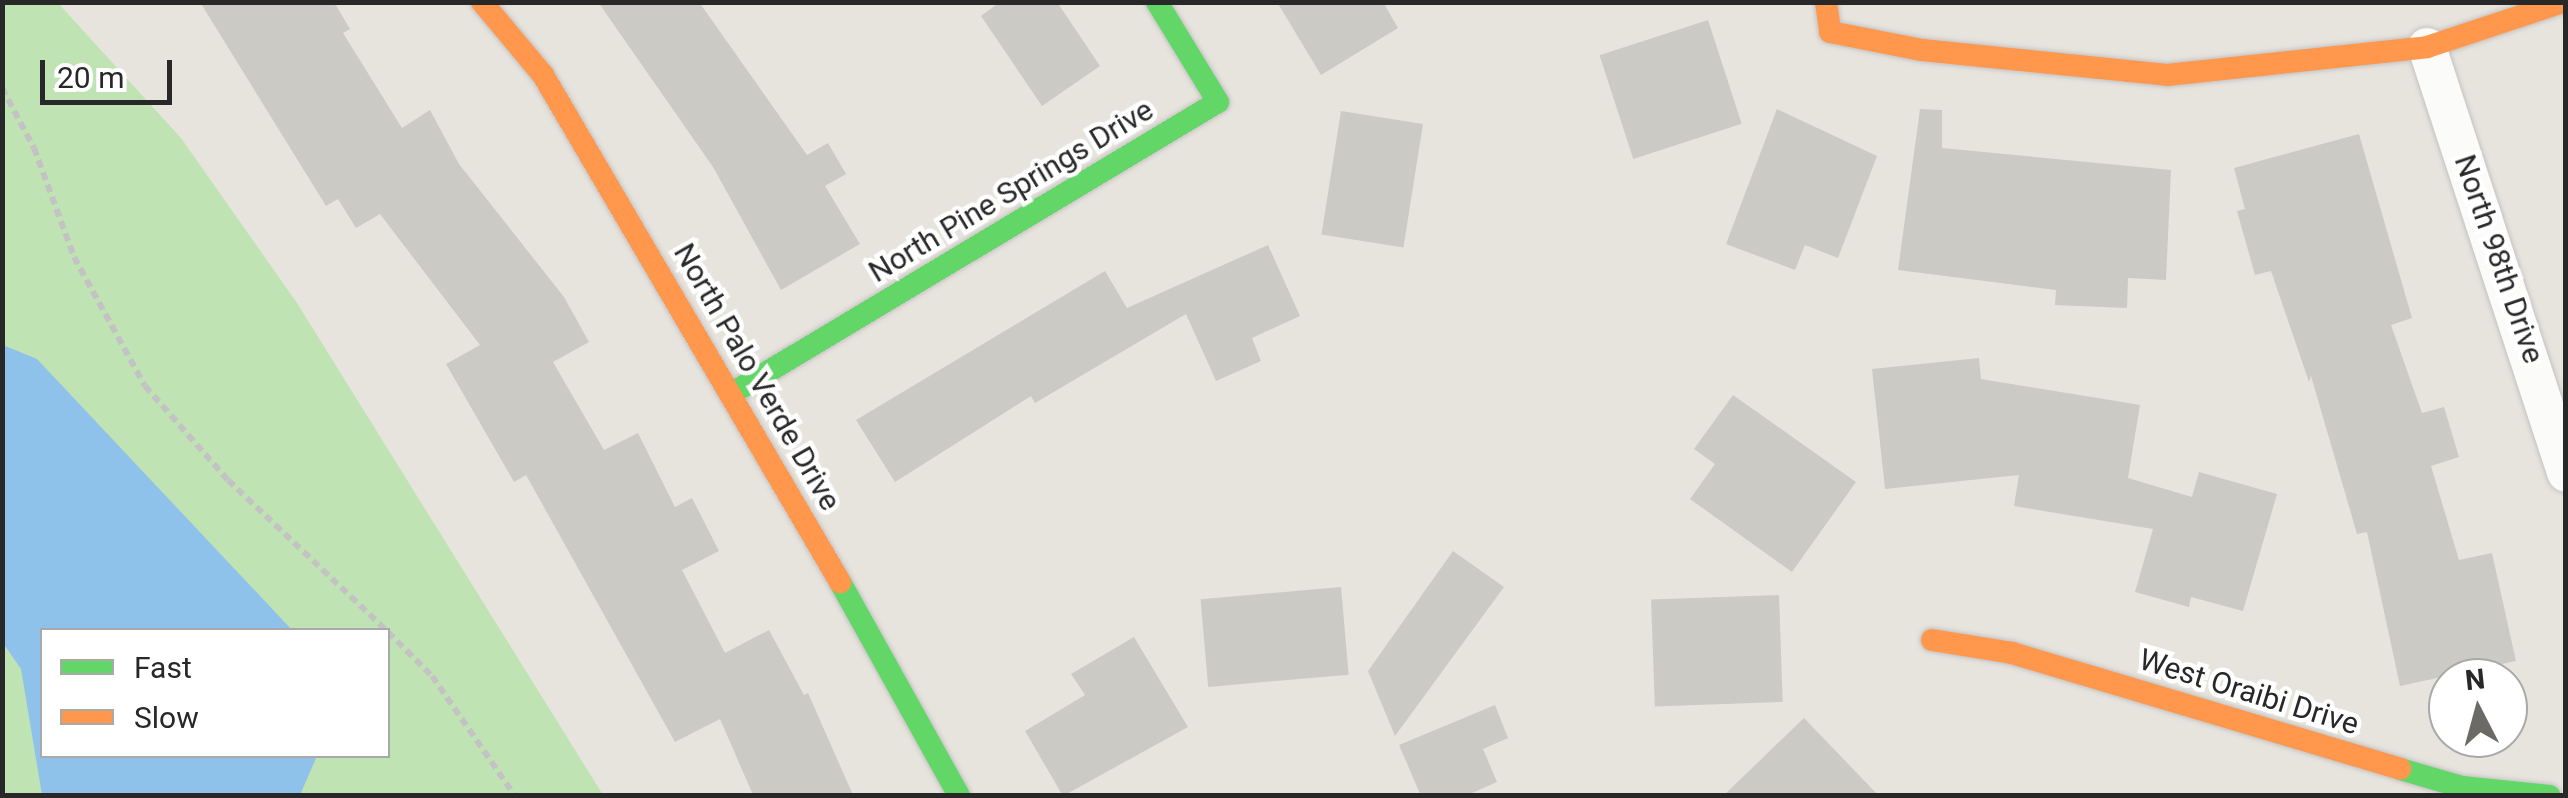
<!DOCTYPE html>
<html>
<head>
<meta charset="utf-8">
<style>
  body { margin:0 }
  #map { position:relative; width:2568px; height:798px; overflow:hidden; background:#e7e4dd; font-family:Roboto,sans-serif }
  div>[style] { position:absolute }
  .green>* { inset:0; background:#c0e3b4 }
  .water>* { inset:0; background:#8ec2ea }
  .building>* { inset:0; background:#cccac4; transform-origin:0 0 }
  .path>* { height:6px; margin-top:-3px; transform-origin:0; background:repeating-linear-gradient(90deg,#c4c3c3 0 8px,transparent 0 13px) }
  .roads { filter:drop-shadow(0 0 2px #c4c2c3) drop-shadow(0 0 2px #c4c2c3) }
  .street>* { height:38px; margin:-19px; padding:0 19px; transform-origin:19px; border-radius:19px; background:#fbfbfa }
  .fast>* { height:22px; margin:-11px; padding:0 11px; transform-origin:11px; border-radius:11px; background:#63d668 }
  .slow>* { height:22px; margin:-11px; padding:0 11px; transform-origin:11px; border-radius:11px; background:#ff974d }
  span { translate:-50% -50%; white-space:nowrap; text-align:center; line-height:1.15; -webkit-text-stroke:9px #fff; paint-order:stroke }
  .street-label { font-size:30px; color:#282828 }
  .frame { position:absolute; inset:0; border:5px solid #282828; pointer-events:none }
  .legend { position:absolute; left:40px; top:628px; width:350px; height:130px; box-sizing:border-box; background:#fff; border:2px solid #a9a9a9; margin:0; padding:12px 18px; list-style:none; font-size:30px; color:#282828 }
  .legend li { display:flex; align-items:center; gap:20px; height:50px }
  .legend b { width:50px; border:2px solid #a9a9a9 }
  .north { position:absolute; left:2428px; top:658px; width:100px; height:100px; box-sizing:border-box; background:#fff; border:2px solid #a9a9a9; border-radius:50%; rotate:354deg; font-size:28px; font-weight:700; line-height:40px; text-align:center; color:#282828 }
  .north::after { content:''; display:block; margin:auto; width:35px; height:45px; background:#6b6a67; clip-path:polygon(50% 0,100% 100%,50% 72%,0 100%) }
  .scale { position:absolute; left:40px; top:60px; width:132px; height:45px; box-sizing:border-box; border:5px solid #282828; border-top:0; padding-left:12px; font-size:30px; line-height:35px; white-space:nowrap; color:#282828; -webkit-text-stroke:8px #fff; paint-order:stroke }
</style>
</head>
<body>
<div id="map">
  <div class="green">
    <div style="clip-path:polygon(evenodd,2px 3px,58px 3px,181px 138px,297px 303px,603px 795px,3px 795px,2px 3px,42px 630px,388px 630px,388px 756px,42px 756px,42px 630px)"></div>
  </div>
  <div class="water">
    <div style="clip-path:polygon(3px 345px,37px 359px,292px 630px,42px 630px,42px 756px,317px 756px,300px 795px,42px 795px,21px 669px,3px 643px)"></div>
  </div>
  <div class="building">
    <div style="clip-path:polygon(200px 2px,334px 2px,350px 29px,343px 33px,402px 128px,430px 110px,459px 164px,564px 297px,589px 342px,553px 362px,604px 450px,638px 433px,675px 507px,692px 498px,719px 551px,682px 570px,725px 653px,769px 630px,804px 695px,808px 693px,853px 795px,753px 795px,720px 719px,675px 742px,526px 475px,514px 482px,446px 364px,480px 345px,380px 214px,356px 228px,338px 199px,326px 206px)"></div>
    <div style="clip-path:polygon(598px 2px,699px 2px,807px 155px,828px 143px,846px 174px,825px 186px,860px 244px,781px 290px,713px 167px)"></div>
    <div style="clip-path:polygon(1000px 2px,1057px 2px,1100px 66px,1042px 106px,981px 16px)"></div>
    <div style="clip-path:polygon(1277px 2px,1383px 2px,1398px 28px,1321px 75px)"></div>
    <div style="left:1708px;top:20px;width:109px;height:114px;rotate:72deg"></div>
    <div style="clip-path:polygon(1777px 109px,1877px 156px,1838px 258px,1805px 245px,1795px 270px,1726px 244px)"></div>
    <div style="clip-path:polygon(1920px 109px,1942px 110px,1942px 148px,2171px 170px,2166px 280px,2128px 278px,2127px 308px,2055px 305px,2056px 290px,1898px 270px)"></div>
    <div style="left:1341px;top:111px;width:83px;height:125px;rotate:9deg"></div>
    <div style="clip-path:polygon(2359px 134px,2412px 318px,2391px 325px,2422px 413px,2444px 407px,2459px 457px,2431px 466px,2459px 560px,2492px 553px,2516px 661px,2400px 686px,2367px 532px,2357px 534px,2311px 376px,2309px 382px,2271px 271px,2255px 275px,2237px 211px,2245px 209px,2234px 168px)"></div>
    <div style="clip-path:polygon(1268px 245px,1300px 316px,1252px 338px,1261px 361px,1216px 381px,1186px 314px,1035px 403px,1031px 396px,895px 482px,856px 420px,1105px 271px,1127px 308px)"></div>
    <div style="clip-path:polygon(1979px 358px,1981px 379px,2140px 405px,2128px 478px,2192px 497px,2199px 472px,2277px 494px,2243px 611px,2191px 597px,2189px 607px,2135px 592px,2153px 529px,2014px 506px,2019px 475px,1885px 489px,1872px 369px)"></div>
    <div style="clip-path:polygon(1733px 395px,1856px 482px,1792px 572px,1690px 499px,1715px 464px,1694px 449px)"></div>
    <div style="clip-path:polygon(1453px 551px,1504px 587px,1395px 736px,1368px 671px)"></div>
    <div style="left:1341px;top:587px;width:88px;height:141px;rotate:85deg"></div>
    <div style="left:1779px;top:595px;width:107px;height:128px;rotate:88deg"></div>
    <div style="clip-path:polygon(1134px 637px,1188px 727px,1063px 796px,1025px 731px,1085px 695px,1071px 674px)"></div>
    <div style="clip-path:polygon(1495px 705px,1508px 738px,1483px 749px,1497px 782px,1465px 796px,1421px 796px,1399px 745px)"></div>
    <div style="clip-path:polygon(1804px 718px,1879px 796px,1723px 796px)"></div>
  </div>
  <div class="path">
    <div style="left:2px;top:88px;width:68px;rotate:61.9deg"></div>
    <div style="left:34px;top:148px;width:116px;rotate:69.8deg"></div>
    <div style="left:74px;top:257px;width:147px;rotate:61.2deg"></div>
    <div style="left:145px;top:386px;width:125px;rotate:48.6deg"></div>
    <div style="left:228px;top:480px;width:218px;rotate:43.5deg"></div>
    <div style="left:388px;top:632px;width:62px;rotate:45deg"></div>
    <div style="left:432px;top:676px;width:146px;rotate:55.3deg"></div>
  </div>
  <div class="roads">
    <div class="street">
      <div style="left:2427px;top:47px;width:448px;rotate:71.9deg"></div>
    </div>
    <div class="fast">
      <div style="left:734px;top:392px;width:564px;rotate:-30.93deg"></div>
      <div style="left:1218px;top:102px;width:117px;rotate:-121.4deg"></div>
      <div style="left:840px;top:582px;width:245px;rotate:60.9deg"></div>
      <div style="left:2400px;top:769px;width:65px;rotate:16.2deg"></div>
      <div style="left:2462px;top:787px;width:88px;rotate:5.8deg"></div>
    </div>
    <div class="slow">
      <div style="left:482px;top:2px;width:95px;rotate:50.1deg"></div>
      <div style="left:543px;top:75px;width:588px;rotate:59.64deg"></div>
      <div style="left:1826px;top:2px;width:30px;rotate:82deg"></div>
      <div style="left:1830px;top:32px;width:94px;rotate:11.1deg"></div>
      <div style="left:1922px;top:50px;width:246px;rotate:5.8deg"></div>
      <div style="left:2167px;top:75px;width:262px;rotate:-6.1deg"></div>
      <div style="left:2427px;top:47px;width:143px;rotate:-18.3deg"></div>
      <div style="left:1932px;top:640px;width:81px;rotate:9.2deg"></div>
      <div style="left:2012px;top:653px;width:405px;rotate:16.6deg"></div>
    </div>
  </div>
  <div class="street-label">
    <span style="left:1011px;top:191px;rotate:-31deg">North Pine Springs Drive</span>
    <span style="left:2499px;top:259px;rotate:71deg">North 98th Drive</span>
    <span style="left:757px;top:377px;rotate:60deg">North Palo Verde Drive</span>
    <span style="left:2249px;top:692px;rotate:17deg">West Oraibi Drive</span>
  </div>
  <div class="frame"></div>
  <ul class="legend">
  <li><b style="height:12px;background:#63d668"></b>Fast</li>
  <li><b style="height:12px;background:#ff974d"></b>Slow</li>
  </ul>
  <div class="north">N</div>
  <div class="scale">20 m</div>
</div>
</body>
</html>
